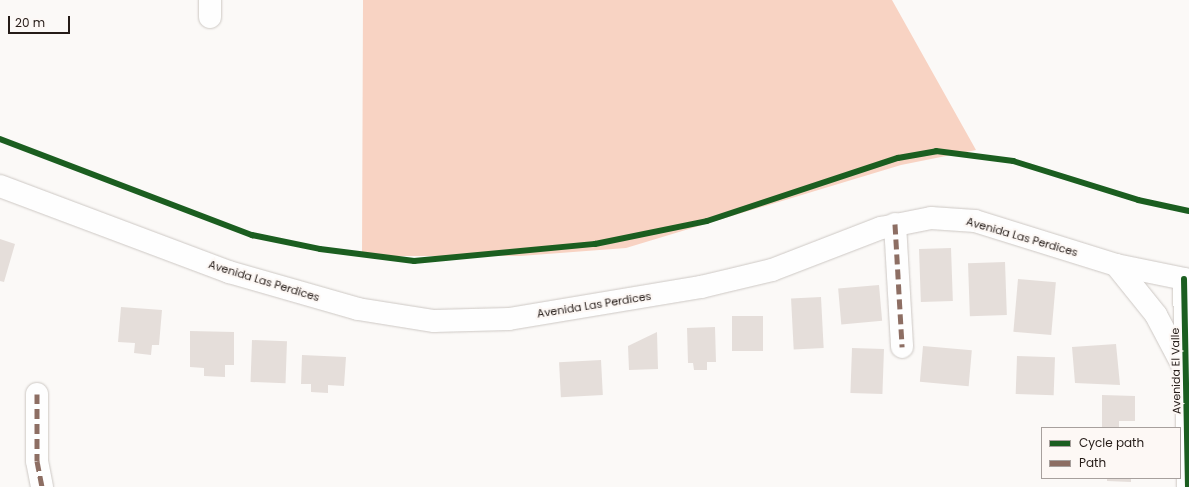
<!DOCTYPE html>
<html>
<head>
<meta charset="utf-8">
<style>
  body { margin:0 }
  #map { position:relative; width:1189px; height:487px; overflow:hidden; background:#fbf9f7; font-family:Poppins,sans-serif }
  div>[style] { position:absolute }
  .green>* { inset:0; background:#f8d3c3 }
  .building>* { inset:0; background:#e5deda; transform-origin:0 0 }
  .roads { filter:drop-shadow(0 0 1px #cdc8c4) drop-shadow(0 0 1px #cdc8c4) }
  .minor>* { height:22px; margin:-11px; padding:0 11px; transform-origin:11px; border-radius:11px; background:#fefefe }
  .tertiary>* { height:22px; margin:-11px; padding:0 11px; transform-origin:11px; border-radius:11px; background:#fefefe }
  .quiet>* { height:5px; margin-top:-2.5px; transform-origin:0; background:repeating-linear-gradient(90deg,#8d6e63 0 10px,transparent 0 15px) }
  .cycleway>* { height:6px; margin:-3px; padding:0 3px; transform-origin:3px; border-radius:3px; background:#1b5e20 }
  span { translate:-50% -50%; white-space:nowrap; text-align:center; line-height:1.15; -webkit-text-stroke:4px #fdf8f5; paint-order:stroke }
  .street-label { font-size:11px; color:#251c18 }
  .legend { position:absolute; left:1041px; top:427px; width:140px; height:52px; box-sizing:border-box; background:#fdf8f5; border:1px solid #a7a09d; margin:0; padding:5px 7px; list-style:none; font-size:12px; color:#251c18 }
  .legend li { display:flex; align-items:center; gap:8px; height:20px }
  .legend b { width:20px; border:1px solid #a7a09d }
  .scale { position:absolute; left:8px; top:16px; width:62px; height:18px; box-sizing:border-box; border:2px solid #251c18; border-top:0; padding-left:5px; font-size:12px; line-height:14px; white-space:nowrap; color:#251c18; -webkit-text-stroke:3px #fdf8f5; paint-order:stroke }
</style>
</head>
<body>
<div id="map">
  <div class="green">
    <div style="clip-path:polygon(363px 0,892px 0,976px 150px,901px 165px,626px 248px,520px 256px,362px 256px)"></div>
  </div>
  <div class="building">
    <div style="clip-path:polygon(0 239px,15px 244px,4px 282px,0 281px)"></div>
    <div style="left:951px;top:248px;width:53px;height:32px;rotate:88deg"></div>
    <div style="left:1005px;top:262px;width:53px;height:37px;rotate:88deg"></div>
    <div style="left:1018px;top:279px;width:38px;height:53px;rotate:5deg"></div>
    <div style="left:879px;top:285px;width:36px;height:41px;rotate:85deg"></div>
    <div style="left:821px;top:297px;width:51px;height:30px;rotate:87deg"></div>
    <div style="clip-path:polygon(121px 307px,162px 310px,159px 345px,152px 345px,151px 355px,134px 353px,135px 343px,118px 342px)"></div>
    <div style="left:732px;top:316px;width:31px;height:35px"></div>
    <div style="clip-path:polygon(715px 327px,716px 362px,707px 362px,707px 370px,694px 370px,693px 363px,688px 363px,687px 328px)"></div>
    <div style="clip-path:polygon(190px 331px,234px 332px,234px 365px,225px 365px,225px 377px,204px 376px,204px 368px,190px 367px)"></div>
    <div style="clip-path:polygon(657px 332px,658px 369px,629px 370px,628px 346px)"></div>
    <div style="left:252px;top:340px;width:35px;height:42px;rotate:2deg"></div>
    <div style="clip-path:polygon(1116px 344px,1120px 385px,1075px 383px,1072px 347px)"></div>
    <div style="left:923px;top:346px;width:49px;height:36px;rotate:5deg"></div>
    <div style="left:852px;top:348px;width:32px;height:45px;rotate:2deg"></div>
    <div style="clip-path:polygon(302px 355px,346px 357px,344px 386px,328px 385px,328px 393px,311px 392px,311px 384px,301px 384px)"></div>
    <div style="left:1017px;top:356px;width:38px;height:38px;rotate:2deg"></div>
    <div style="left:601px;top:360px;width:35px;height:42px;rotate:87deg"></div>
    <div style="clip-path:polygon(1102px 395px,1135px 396px,1135px 421px,1119px 421px,1119px 428px,1102px 428px)"></div>
    <div style="clip-path:polygon(1107px 478px,1131px 478px,1131px 482px,1107px 481px)"></div>
  </div>
  <div class="roads">
    <div class="minor">
      <div style="left:210px;top:17px;width:17px;rotate:-90deg"></div>
      <div style="left:895px;top:224px;width:123px;rotate:86.7deg"></div>
      <div style="left:1184px;top:279px;width:208px;rotate:88.9deg"></div>
      <div style="left:37px;top:394px;width:67px;rotate:90deg"></div>
      <div style="left:37px;top:461px;width:26px;rotate:79deg"></div>
    </div>
    <div class="tertiary">
      <div style="left:0;top:186px;width:245px;rotate:20.6deg"></div>
      <div style="left:229px;top:272px;width:134px;rotate:16deg"></div>
      <div style="left:358px;top:309px;width:77px;rotate:9deg"></div>
      <div style="left:434px;top:321px;width:75px;rotate:-1.5deg"></div>
      <div style="left:509px;top:319px;width:195px;rotate:-9.5deg"></div>
      <div style="left:701px;top:287px;width:73px;rotate:-13.5deg"></div>
      <div style="left:772px;top:270px;width:117px;rotate:-21.1deg"></div>
      <div style="left:881px;top:228px;width:51px;rotate:-11.3deg"></div>
      <div style="left:931px;top:218px;width:44px;rotate:3.9deg"></div>
      <div style="left:975px;top:221px;width:148px;rotate:17.3deg"></div>
      <div style="left:1116px;top:265px;width:75px;rotate:11.6deg"></div>
      <div style="left:1116px;top:265px;width:64px;rotate:51.3deg"></div>
      <div style="left:1156px;top:315px;width:64px;rotate:62.2deg"></div>
    </div>
  </div>
  <div class="quiet">
    <div style="left:895px;top:224px;width:123px;rotate:86.7deg"></div>
    <div style="left:37px;top:394px;width:67px;rotate:90deg"></div>
    <div style="left:37px;top:461px;width:26px;rotate:79deg"></div>
  </div>
  <div class="cycleway">
    <div style="left:0;top:139px;width:270px;rotate:20.9deg"></div>
    <div style="left:252px;top:235px;width:69px;rotate:11.6deg"></div>
    <div style="left:320px;top:249px;width:95px;rotate:7.3deg"></div>
    <div style="left:414px;top:261px;width:182px;rotate:-5.4deg"></div>
    <div style="left:595px;top:244px;width:114px;rotate:-11.6deg"></div>
    <div style="left:707px;top:221px;width:201px;rotate:-18.3deg"></div>
    <div style="left:898px;top:158px;width:39px;rotate:-10deg"></div>
    <div style="left:936px;top:151px;width:78px;rotate:7.4deg"></div>
    <div style="left:1013px;top:161px;width:131px;rotate:17.3deg"></div>
    <div style="left:1138px;top:200px;width:52px;rotate:12.2deg"></div>
    <div style="left:1184px;top:279px;width:208px;rotate:88.9deg"></div>
  </div>
  <div class="street-label">
    <span style="left:1022px;top:237px;rotate:16deg">Avenida Las Perdices</span>
    <span style="left:264px;top:281px;rotate:17deg">Avenida Las Perdices</span>
    <span style="left:594px;top:305px;rotate:-9deg">Avenida Las Perdices</span>
    <span style="left:1176px;top:371px;rotate:-91deg">Avenida El Valle</span>
  </div>
  <ul class="legend">
  <li><b style="height:5px;background:#1b5e20"></b>Cycle path</li>
  <li><b style="height:5px;background:#8d6e63"></b>Path</li>
  </ul>
  <div class="scale">20 m</div>
</div>
</body>
</html>
